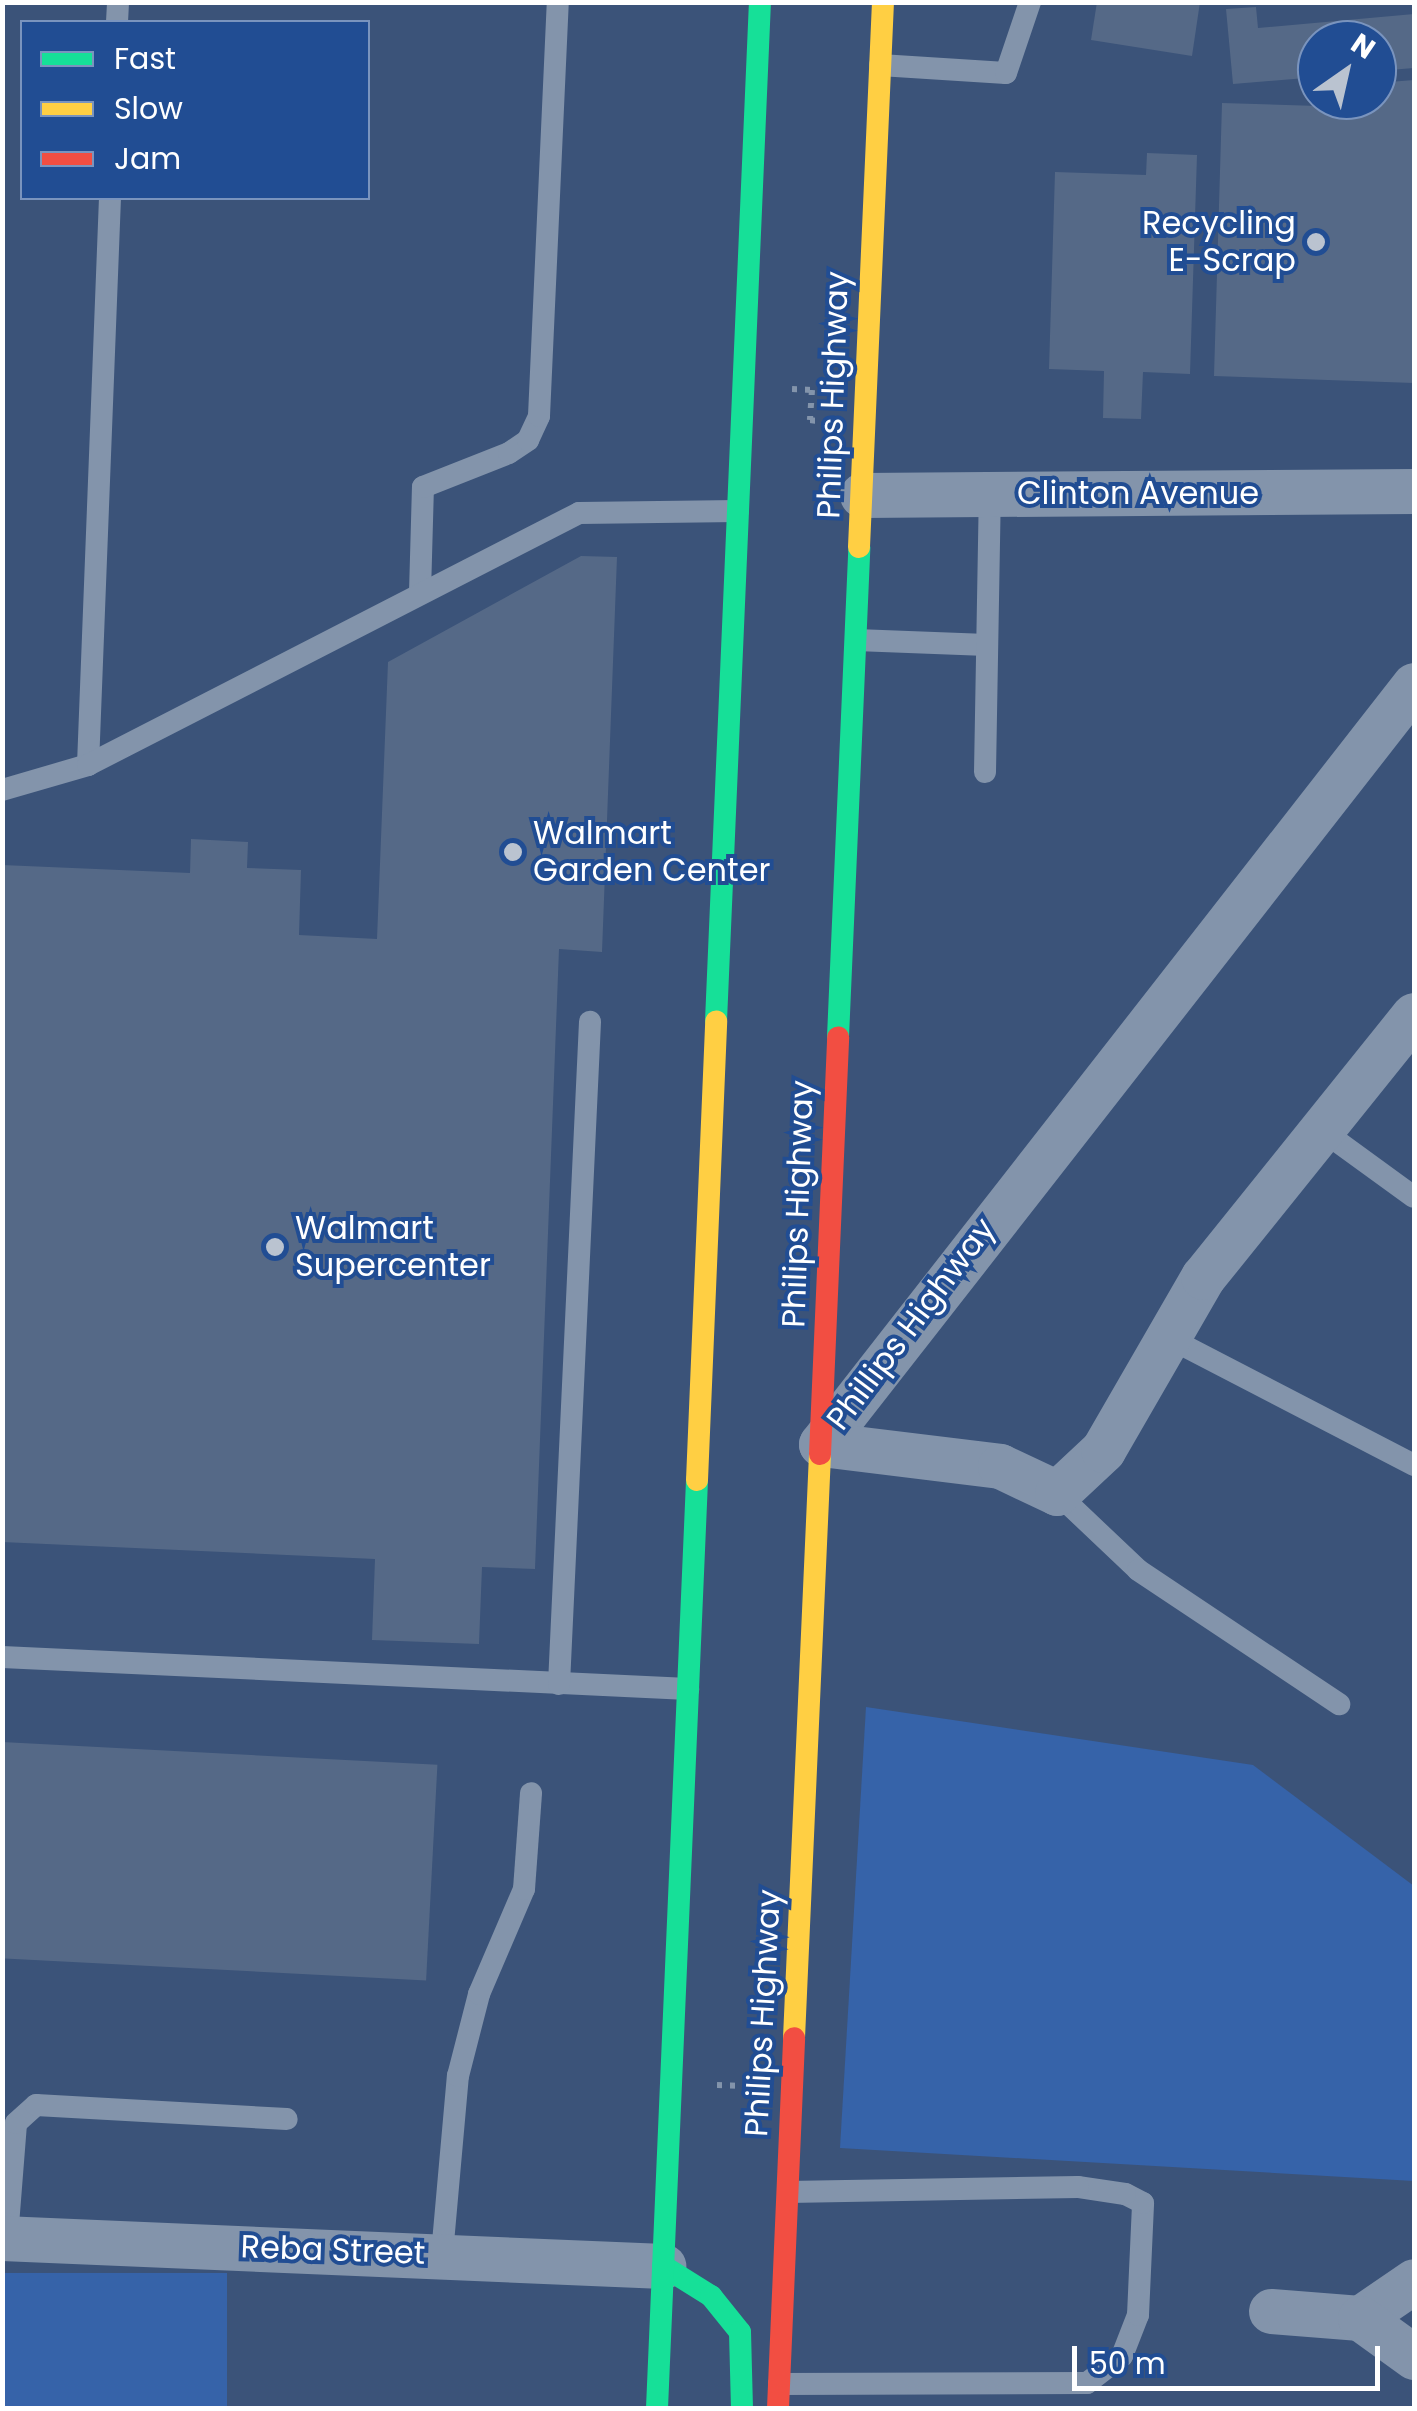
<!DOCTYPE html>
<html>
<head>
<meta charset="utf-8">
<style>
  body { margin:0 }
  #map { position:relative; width:1417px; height:2411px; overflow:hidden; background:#3b5379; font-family:Poppins,sans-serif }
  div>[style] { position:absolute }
  .green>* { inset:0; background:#3663a9; transform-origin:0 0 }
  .building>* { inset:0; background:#556987; transform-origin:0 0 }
  .path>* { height:6px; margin-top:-3px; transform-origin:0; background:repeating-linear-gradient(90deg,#8394ab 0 5px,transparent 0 13px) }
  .lane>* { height:22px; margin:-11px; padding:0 11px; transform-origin:11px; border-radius:11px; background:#8394ab }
  .street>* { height:45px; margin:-22.5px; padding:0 22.5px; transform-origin:22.5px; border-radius:22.5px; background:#8394ab }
  .fast>* { height:22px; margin:-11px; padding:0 11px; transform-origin:11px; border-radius:11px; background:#16e098 }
  .slow>* { height:22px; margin:-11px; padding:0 11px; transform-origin:11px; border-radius:11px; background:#ffcf43 }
  .jam>* { height:22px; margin:-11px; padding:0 11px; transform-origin:11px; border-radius:11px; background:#f24e42 }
  .dots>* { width:28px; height:28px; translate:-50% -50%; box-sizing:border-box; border:5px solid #214d93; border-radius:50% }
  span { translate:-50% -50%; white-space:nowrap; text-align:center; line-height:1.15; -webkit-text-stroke:8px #214d93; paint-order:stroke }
  .poi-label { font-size:32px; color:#fff }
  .right { translate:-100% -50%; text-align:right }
  .left { translate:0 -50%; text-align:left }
  .street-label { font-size:32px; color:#fff }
  .frame { position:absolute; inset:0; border:5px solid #fff; pointer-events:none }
  .legend { position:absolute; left:20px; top:20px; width:350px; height:180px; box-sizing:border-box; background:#214d93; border:2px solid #7a94be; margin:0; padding:12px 18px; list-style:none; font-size:30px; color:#fff }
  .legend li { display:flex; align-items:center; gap:20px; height:50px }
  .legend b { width:50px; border:2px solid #7a94be }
  .north { position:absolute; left:1297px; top:20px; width:100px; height:100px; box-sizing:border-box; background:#214d93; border:2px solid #7a94be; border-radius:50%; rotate:34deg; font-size:28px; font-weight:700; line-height:40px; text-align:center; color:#fff }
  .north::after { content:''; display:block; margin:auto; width:35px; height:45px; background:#bac3d0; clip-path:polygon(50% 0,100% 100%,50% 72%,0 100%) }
  .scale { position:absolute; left:1072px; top:2346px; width:308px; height:45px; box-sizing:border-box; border:5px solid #fff; border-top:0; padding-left:12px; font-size:30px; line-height:35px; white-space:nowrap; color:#fff; -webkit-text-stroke:8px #214d93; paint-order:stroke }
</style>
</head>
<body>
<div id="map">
  <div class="green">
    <div style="clip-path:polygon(866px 1707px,1253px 1765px,1414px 1886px,1414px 2181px,840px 2148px)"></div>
    <div style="left:3px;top:2273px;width:224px;height:135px"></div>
  </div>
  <div class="building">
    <div style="clip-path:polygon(1097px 2px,1200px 2px,1192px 56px,1091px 40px)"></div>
    <div style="clip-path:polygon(1256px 7px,1258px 28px,1414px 14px,1414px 68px,1377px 71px,1377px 40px,1317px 40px,1317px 77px,1233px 84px,1226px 9px)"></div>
    <div style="clip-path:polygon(1414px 80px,1414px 383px,1214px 376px,1222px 103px,1351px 107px,1351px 100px,1377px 100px,1377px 83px)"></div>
    <div style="clip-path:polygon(1147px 153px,1197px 155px,1190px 374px,1143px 372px,1141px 419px,1103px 418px,1104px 371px,1049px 369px,1055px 172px,1146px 175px)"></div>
    <div style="clip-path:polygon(581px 556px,617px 557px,602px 952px,559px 949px,535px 1569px,482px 1567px,479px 1644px,372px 1640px,375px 1559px,2px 1542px,2px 865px,190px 873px,191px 839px,248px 842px,247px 868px,301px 870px,299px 935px,377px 939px,388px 662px)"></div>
    <div style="left:2px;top:1742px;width:436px;height:216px;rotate:3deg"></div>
  </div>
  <div class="path">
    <div style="left:792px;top:389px;width:20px;rotate:3deg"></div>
    <div style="left:812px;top:390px;width:30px;rotate:94deg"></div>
    <div style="left:810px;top:420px;width:7px;rotate:8deg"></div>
    <div style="left:717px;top:2085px;width:27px;rotate:2deg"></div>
  </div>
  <div class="lane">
    <div style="left:117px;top:22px;width:20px;rotate:-87deg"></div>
    <div style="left:880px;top:65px;width:126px;rotate:3.6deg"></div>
    <div style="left:1006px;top:73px;width:75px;rotate:-71.3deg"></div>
    <div style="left:420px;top:593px;width:106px;rotate:-88.4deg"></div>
    <div style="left:423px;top:487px;width:92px;rotate:-21.6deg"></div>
    <div style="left:509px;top:453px;width:23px;rotate:-34deg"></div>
    <div style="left:528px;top:440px;width:26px;rotate:-65deg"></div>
    <div style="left:539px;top:416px;width:414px;rotate:-87.4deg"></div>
    <div style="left:856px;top:640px;width:131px;rotate:2.2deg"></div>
    <div style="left:88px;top:765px;width:567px;rotate:-87.78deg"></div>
    <div style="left:985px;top:772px;width:278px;rotate:-89deg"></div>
    <div style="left:2px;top:790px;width:90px;rotate:-16.2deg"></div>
    <div style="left:88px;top:765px;width:552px;rotate:-27.17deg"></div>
    <div style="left:579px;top:513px;width:159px;rotate:-0.7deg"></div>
    <div style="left:1323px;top:1131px;width:112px;rotate:36deg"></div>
    <div style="left:1169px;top:1338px;width:276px;rotate:27.4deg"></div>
    <div style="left:1057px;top:1493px;width:112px;rotate:43.5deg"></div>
    <div style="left:1138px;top:1570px;width:242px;rotate:33.7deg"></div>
    <div style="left:2px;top:1657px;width:687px;rotate:2.67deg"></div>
    <div style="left:559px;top:1684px;width:663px;rotate:-87.32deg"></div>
    <div style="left:7px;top:2238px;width:115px;rotate:-85.5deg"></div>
    <div style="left:16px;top:2123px;width:27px;rotate:-42deg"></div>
    <div style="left:36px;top:2105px;width:251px;rotate:3.2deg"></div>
    <div style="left:442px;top:2254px;width:179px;rotate:-84.9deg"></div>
    <div style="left:458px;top:2076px;width:85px;rotate:-75.6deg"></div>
    <div style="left:479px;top:1994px;width:114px;rotate:-66.8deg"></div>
    <div style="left:524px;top:1889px;width:96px;rotate:-85.8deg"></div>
    <div style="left:779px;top:2384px;width:308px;rotate:-0.2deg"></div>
    <div style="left:1087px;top:2383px;width:44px;rotate:-37.6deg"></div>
    <div style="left:1122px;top:2356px;width:44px;rotate:-68.7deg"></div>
    <div style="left:1138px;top:2315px;width:112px;rotate:-87.4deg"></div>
    <div style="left:1143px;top:2203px;width:20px;rotate:-153deg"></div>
    <div style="left:1125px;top:2194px;width:48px;rotate:-171.5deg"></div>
    <div style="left:1078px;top:2187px;width:290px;rotate:179deg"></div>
  </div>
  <div class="street">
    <div style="left:862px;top:495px;width:552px;rotate:-0.42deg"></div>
    <div style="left:821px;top:1444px;width:963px;rotate:-52deg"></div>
    <div style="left:821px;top:1444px;width:180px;rotate:7deg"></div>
    <div style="left:1000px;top:1466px;width:63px;rotate:25.3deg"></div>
    <div style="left:1057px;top:1493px;width:63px;rotate:-43.1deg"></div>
    <div style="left:1103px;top:1450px;width:200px;rotate:-60deg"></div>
    <div style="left:1203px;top:1277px;width:336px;rotate:-51.2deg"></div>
    <div style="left:2px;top:2238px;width:662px;rotate:2.43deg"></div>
    <div style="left:1271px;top:2311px;width:89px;rotate:4.5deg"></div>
    <div style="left:1360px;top:2318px;width:65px;rotate:-34.4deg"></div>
    <div style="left:1360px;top:2318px;width:67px;rotate:35.8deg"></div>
  </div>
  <div class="fast">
    <div style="left:716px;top:1021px;width:1020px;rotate:-87.53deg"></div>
    <div style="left:838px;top:1037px;width:490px;rotate:-87.5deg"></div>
    <div style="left:663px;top:2266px;width:57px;rotate:32deg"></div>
    <div style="left:711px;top:2296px;width:46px;rotate:51.1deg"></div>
    <div style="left:740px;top:2332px;width:76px;rotate:88.5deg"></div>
    <div style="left:657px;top:2408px;width:929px;rotate:-87.53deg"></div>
  </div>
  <div class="slow">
    <div style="left:859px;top:547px;width:546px;rotate:-87.48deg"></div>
    <div style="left:697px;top:1480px;width:459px;rotate:-87.6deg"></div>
    <div style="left:794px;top:2038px;width:585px;rotate:-87.45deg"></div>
  </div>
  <div class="jam">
    <div style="left:820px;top:1454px;width:417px;rotate:-87.5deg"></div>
    <div style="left:778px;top:2408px;width:370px;rotate:-87.5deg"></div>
  </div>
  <div class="dots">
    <div style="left:1316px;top:242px;background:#bac3d0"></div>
    <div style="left:513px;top:852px;background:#bac3d0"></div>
    <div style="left:275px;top:1247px;background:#bac3d0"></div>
  </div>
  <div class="poi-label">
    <span class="right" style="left:1296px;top:242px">Recycling<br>E-Scrap</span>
    <span class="left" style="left:533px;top:852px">Walmart<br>Garden Center</span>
    <span class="left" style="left:295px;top:1247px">Walmart<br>Supercenter</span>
  </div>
  <div class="street-label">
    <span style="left:833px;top:395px;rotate:-88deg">Philips Highway</span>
    <span style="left:1138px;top:493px">Clinton Avenue</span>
    <span style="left:798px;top:1204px;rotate:-88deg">Philips Highway</span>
    <span style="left:911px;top:1324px;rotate:-53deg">Phillips Highway</span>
    <span style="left:763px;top:2013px;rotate:-87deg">Philips Highway</span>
    <span style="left:333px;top:2250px;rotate:2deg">Reba Street</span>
  </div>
  <div class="frame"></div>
  <ul class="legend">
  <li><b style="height:12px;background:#16e098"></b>Fast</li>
  <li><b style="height:12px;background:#ffcf43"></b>Slow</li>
  <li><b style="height:12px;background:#f24e42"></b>Jam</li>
  </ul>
  <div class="north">N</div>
  <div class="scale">50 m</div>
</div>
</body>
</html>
